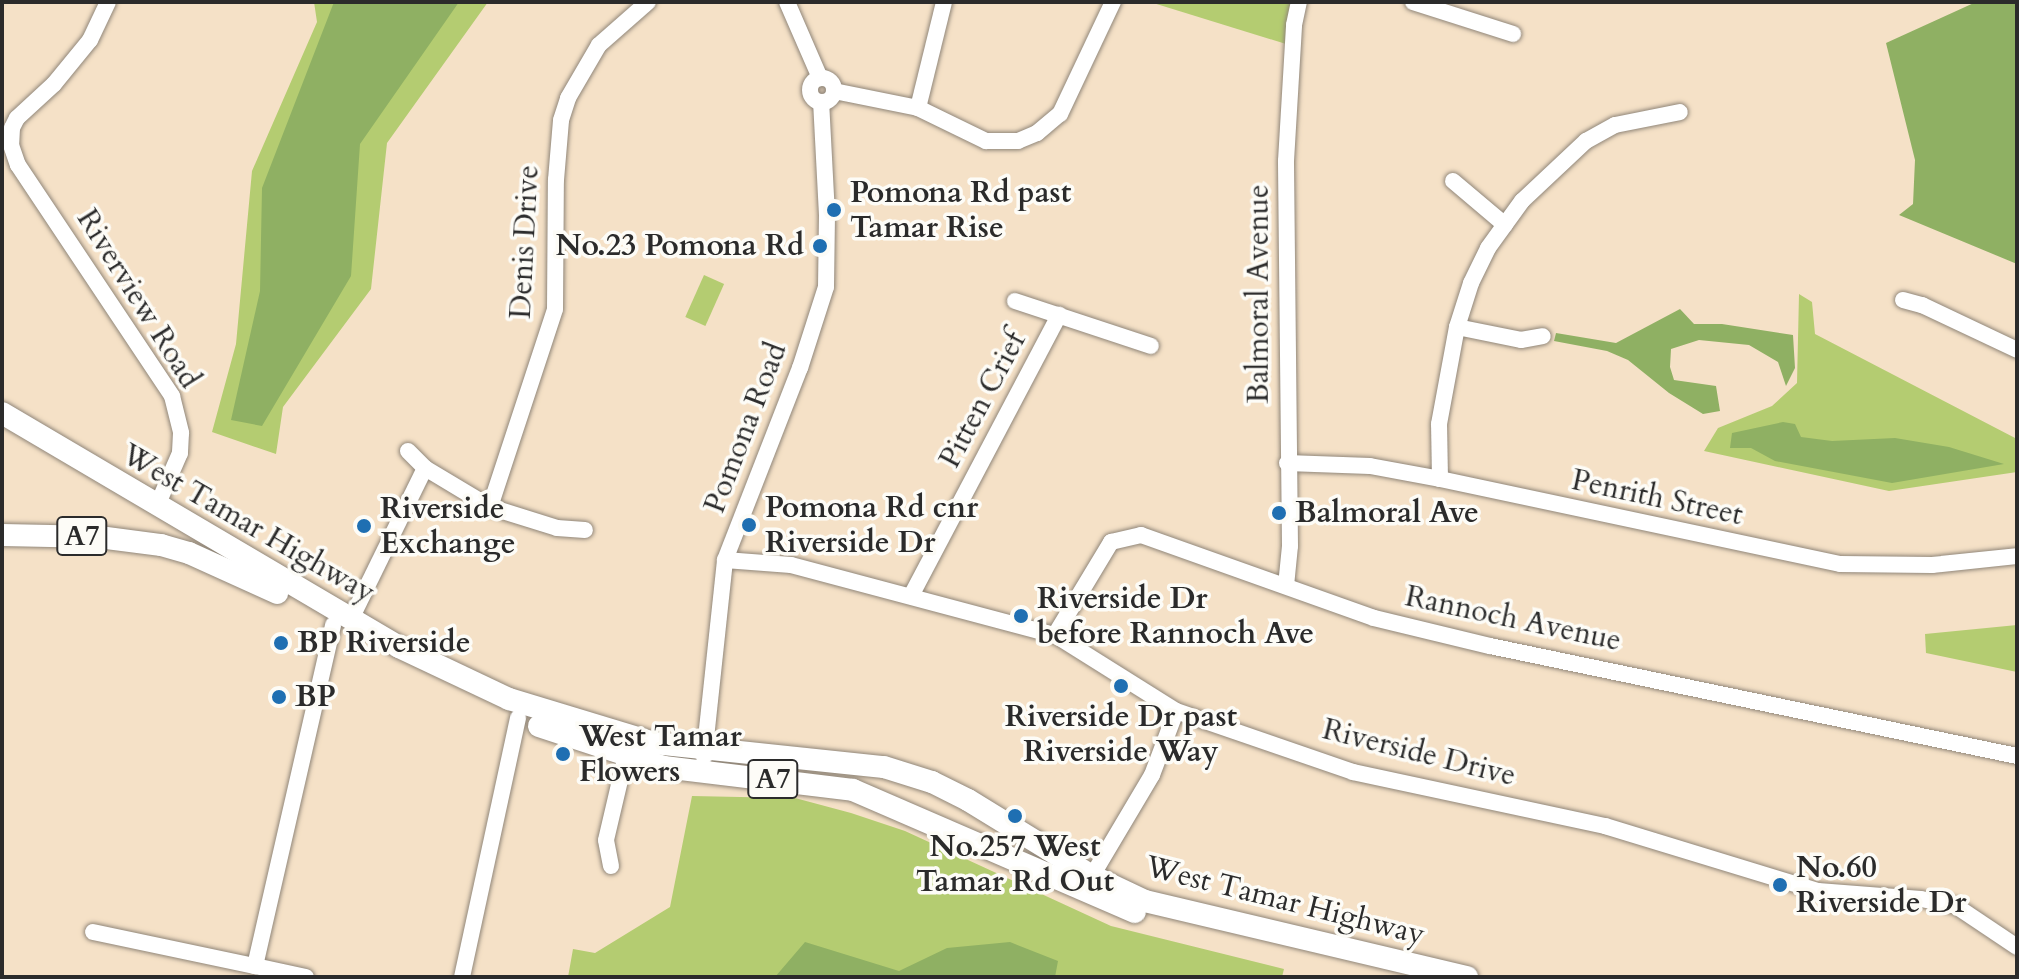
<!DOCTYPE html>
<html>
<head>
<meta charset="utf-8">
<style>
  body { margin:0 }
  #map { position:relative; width:2019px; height:979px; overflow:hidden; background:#f5e1c7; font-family:Cardo,serif }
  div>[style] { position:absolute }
  .green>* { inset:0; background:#b4cc71; transform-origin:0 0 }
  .forest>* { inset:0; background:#8fb063 }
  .roads { filter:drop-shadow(0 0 2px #908679) drop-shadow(0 0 2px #908679) }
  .minor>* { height:16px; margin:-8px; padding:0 8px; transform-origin:8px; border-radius:8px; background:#fff }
  .minor>.ring { margin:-8px; padding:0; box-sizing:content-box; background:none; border:16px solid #fff; border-radius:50% }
  .highway>* { height:22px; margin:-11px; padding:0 11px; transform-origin:11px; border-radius:11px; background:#fff }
  .dots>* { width:22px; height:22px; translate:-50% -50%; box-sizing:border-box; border:4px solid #fdfcf7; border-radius:50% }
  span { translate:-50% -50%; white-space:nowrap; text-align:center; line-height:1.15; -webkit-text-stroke:7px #fdfcf7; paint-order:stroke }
  .shield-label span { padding:2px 6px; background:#fdfcf7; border:2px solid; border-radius:6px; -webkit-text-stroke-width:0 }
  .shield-label { font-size:28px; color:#2b2b2b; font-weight:700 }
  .poi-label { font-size:30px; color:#2b2b2b; font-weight:700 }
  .left { translate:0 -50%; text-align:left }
  .right { translate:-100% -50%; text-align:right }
  .street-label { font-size:30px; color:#2b2b2b }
  .frame { position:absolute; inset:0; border:4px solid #2b2b2b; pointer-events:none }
</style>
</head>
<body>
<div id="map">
  <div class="green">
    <div style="clip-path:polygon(314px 2px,488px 2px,387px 143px,371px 289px,283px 407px,276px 454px,212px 432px,236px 344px,252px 171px,317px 22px)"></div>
    <div style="clip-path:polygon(1150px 2px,1294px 2px,1286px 44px)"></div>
    <div style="left:704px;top:275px;width:22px;height:46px;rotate:24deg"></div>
    <div style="clip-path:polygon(1799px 294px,1812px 302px,1815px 334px,2017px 439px,2017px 472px,1889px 491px,1704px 451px,1718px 428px,1772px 406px,1797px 383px)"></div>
    <div style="clip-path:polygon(2017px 625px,2017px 672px,1926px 653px,1925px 634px)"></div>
    <div style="clip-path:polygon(692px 796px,795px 798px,851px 813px,905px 831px,1111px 926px,1284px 969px,1282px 977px,568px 977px,573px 949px,595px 953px,670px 907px)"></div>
  </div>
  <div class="forest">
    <div style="clip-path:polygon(334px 2px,459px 2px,360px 144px,351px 276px,262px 426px,231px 420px,260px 291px,262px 188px)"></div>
    <div style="clip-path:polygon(1976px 2px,2017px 2px,2017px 264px,1899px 215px,1913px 204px,1915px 160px,1886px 43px)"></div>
    <div style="clip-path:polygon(1680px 309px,1694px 324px,1722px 324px,1793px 335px,1795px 368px,1786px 386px,1778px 362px,1749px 345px,1699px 340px,1671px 349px,1670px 367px,1674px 380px,1716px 386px,1720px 411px,1703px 414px,1669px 393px,1628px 360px,1607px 351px,1554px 341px,1556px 333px,1616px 343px)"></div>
    <div style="clip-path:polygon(1783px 422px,1795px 424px,1801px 437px,1832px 441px,1895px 438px,1949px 447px,2004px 464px,1892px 483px,1775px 461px,1751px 448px,1730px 448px,1732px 433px)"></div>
    <div style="clip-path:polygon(805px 942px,899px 971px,947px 948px,1010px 942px,1058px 961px,1055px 977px,775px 977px)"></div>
  </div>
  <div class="roads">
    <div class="minor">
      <div style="left:108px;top:2px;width:42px;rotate:115.3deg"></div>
      <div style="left:90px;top:40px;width:57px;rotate:129.3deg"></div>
      <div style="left:54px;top:84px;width:50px;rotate:137.4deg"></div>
      <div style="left:17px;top:118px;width:11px;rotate:117deg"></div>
      <div style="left:12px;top:128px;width:17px;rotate:93deg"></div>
      <div style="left:11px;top:145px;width:21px;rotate:71deg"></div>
      <div style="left:18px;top:165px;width:278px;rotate:56.3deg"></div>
      <div style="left:172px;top:396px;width:38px;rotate:76deg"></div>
      <div style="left:181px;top:433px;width:20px;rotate:93deg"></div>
      <div style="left:180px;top:453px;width:58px;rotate:113.5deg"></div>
      <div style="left:787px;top:2px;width:83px;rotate:66.5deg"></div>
      <div style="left:1413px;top:2px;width:105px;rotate:17.7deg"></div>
      <div class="ring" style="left:810px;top:78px;width:8px;height:8px"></div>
      <div style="left:834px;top:91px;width:86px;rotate:11.4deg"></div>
      <div style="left:918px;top:108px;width:76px;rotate:25.9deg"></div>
      <div style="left:986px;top:141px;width:32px"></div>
      <div style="left:1018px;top:141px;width:21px;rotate:-23deg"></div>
      <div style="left:1037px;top:133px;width:30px;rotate:-40deg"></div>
      <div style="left:1060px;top:114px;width:124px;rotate:-64.7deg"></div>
      <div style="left:918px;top:108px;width:109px;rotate:-76.2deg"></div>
      <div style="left:1453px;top:181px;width:68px;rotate:40.2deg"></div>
      <div style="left:1903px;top:300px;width:20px;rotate:15deg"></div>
      <div style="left:1922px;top:305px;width:105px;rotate:25.3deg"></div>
      <div style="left:1015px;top:301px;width:143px;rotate:18.3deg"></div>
      <div style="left:1457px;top:327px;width:65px;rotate:11.5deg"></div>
      <div style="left:1521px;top:340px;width:22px;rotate:-10deg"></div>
      <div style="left:408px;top:451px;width:24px;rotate:45deg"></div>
      <div style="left:425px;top:468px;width:76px;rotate:31deg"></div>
      <div style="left:490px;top:507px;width:70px;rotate:17.4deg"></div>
      <div style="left:557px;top:528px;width:28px;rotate:4deg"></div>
      <div style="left:1287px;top:463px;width:83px;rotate:2.1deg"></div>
      <div style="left:1370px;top:466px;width:71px;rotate:10.5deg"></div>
      <div style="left:1440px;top:479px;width:409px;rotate:12deg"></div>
      <div style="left:1840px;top:564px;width:92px;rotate:0.6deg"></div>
      <div style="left:1932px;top:565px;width:85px;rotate:-6deg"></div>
      <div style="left:1440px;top:479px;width:55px;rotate:-91deg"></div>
      <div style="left:1439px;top:424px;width:99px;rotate:-79.5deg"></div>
      <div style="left:1457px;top:327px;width:46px;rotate:-72.3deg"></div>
      <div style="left:1471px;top:283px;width:39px;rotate:-64deg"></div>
      <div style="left:1488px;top:248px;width:58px;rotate:-54.1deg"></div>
      <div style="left:1522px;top:201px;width:88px;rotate:-43.2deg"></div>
      <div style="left:1586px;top:141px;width:33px;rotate:-29deg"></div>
      <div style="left:1615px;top:125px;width:66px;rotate:-11.3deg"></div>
      <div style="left:490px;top:507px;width:208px;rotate:-71.8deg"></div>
      <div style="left:555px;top:309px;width:129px;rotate:-89.6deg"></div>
      <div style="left:556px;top:180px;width:60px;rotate:-85.2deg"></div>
      <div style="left:561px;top:120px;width:23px;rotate:-72deg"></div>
      <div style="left:568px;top:98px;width:61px;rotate:-59.7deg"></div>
      <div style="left:599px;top:45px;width:65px;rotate:-41.3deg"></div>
      <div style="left:725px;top:560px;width:66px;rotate:4.3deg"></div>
      <div style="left:791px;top:565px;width:273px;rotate:14.9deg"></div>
      <div style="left:1055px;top:635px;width:143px;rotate:32.1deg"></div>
      <div style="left:1176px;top:711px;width:187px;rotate:19deg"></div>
      <div style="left:1353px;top:772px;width:258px;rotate:12.1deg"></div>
      <div style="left:1605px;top:826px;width:223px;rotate:17deg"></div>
      <div style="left:1818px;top:891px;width:103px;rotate:4.4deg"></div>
      <div style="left:1921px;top:899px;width:36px;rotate:11deg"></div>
      <div style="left:1956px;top:906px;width:73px;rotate:33.9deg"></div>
      <div style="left:1286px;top:586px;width:40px;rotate:-84.3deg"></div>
      <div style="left:1290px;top:546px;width:385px;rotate:-90.6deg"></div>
      <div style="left:1286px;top:161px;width:136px;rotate:-86.6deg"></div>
      <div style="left:1294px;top:25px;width:24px;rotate:-78deg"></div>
      <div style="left:911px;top:596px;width:318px;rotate:-62.2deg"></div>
      <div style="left:351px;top:619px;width:168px;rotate:-63.9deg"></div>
      <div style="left:1055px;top:635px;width:109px;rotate:-58.9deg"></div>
      <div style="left:1111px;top:542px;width:31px;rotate:-13deg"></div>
      <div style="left:1141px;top:535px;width:247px;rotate:19.6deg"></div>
      <div style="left:1374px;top:618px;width:119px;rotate:13.6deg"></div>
      <div style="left:1490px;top:646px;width:538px;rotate:11.79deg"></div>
      <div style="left:704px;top:757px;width:198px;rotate:-83.9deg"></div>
      <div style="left:725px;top:560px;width:206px;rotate:-68.7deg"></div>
      <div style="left:800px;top:368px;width:85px;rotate:-72.2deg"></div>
      <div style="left:826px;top:287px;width:72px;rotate:-89.2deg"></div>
      <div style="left:827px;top:215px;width:113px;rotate:-93deg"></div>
      <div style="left:611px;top:866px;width:26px;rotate:-101deg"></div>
      <div style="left:606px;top:840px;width:87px;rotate:-76.8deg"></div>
      <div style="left:1092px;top:876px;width:117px;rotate:-59.3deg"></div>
      <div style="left:1152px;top:775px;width:68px;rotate:-69.4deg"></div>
      <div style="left:93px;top:932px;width:166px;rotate:11.9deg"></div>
      <div style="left:306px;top:977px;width:52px;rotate:-167.8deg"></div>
      <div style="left:255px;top:966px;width:350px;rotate:-77.1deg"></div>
      <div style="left:462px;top:977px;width:265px;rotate:-77.8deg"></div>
    </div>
    <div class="highway">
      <div style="left:2px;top:413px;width:461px;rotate:30.5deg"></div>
      <div style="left:399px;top:647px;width:122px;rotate:25.3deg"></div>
      <div style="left:509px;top:699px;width:152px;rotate:16.9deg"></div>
      <div style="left:654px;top:743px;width:231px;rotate:6deg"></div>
      <div style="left:884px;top:767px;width:50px;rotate:17.4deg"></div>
      <div style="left:932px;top:782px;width:40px;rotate:26.6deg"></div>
      <div style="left:968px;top:800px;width:145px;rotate:31.5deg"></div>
      <div style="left:1092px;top:876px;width:59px;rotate:25.3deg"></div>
      <div style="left:1145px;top:901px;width:331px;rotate:13.3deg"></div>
      <div style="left:2px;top:535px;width:97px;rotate:1.2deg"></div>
      <div style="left:99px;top:537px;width:63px;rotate:7.4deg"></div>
      <div style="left:161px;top:545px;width:29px;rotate:16deg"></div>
      <div style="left:189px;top:553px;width:97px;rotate:24.4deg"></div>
      <div style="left:539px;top:726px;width:132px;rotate:18.2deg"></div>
      <div style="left:664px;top:767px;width:190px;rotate:6.9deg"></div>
      <div style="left:853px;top:790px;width:307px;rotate:23.4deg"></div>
    </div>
  </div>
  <div class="dots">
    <div style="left:834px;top:210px;background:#1f6fb2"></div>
    <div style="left:820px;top:246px;background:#1f6fb2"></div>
    <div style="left:1279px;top:513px;background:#1f6fb2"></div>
    <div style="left:749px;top:525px;background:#1f6fb2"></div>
    <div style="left:364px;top:526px;background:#1f6fb2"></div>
    <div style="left:1021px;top:616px;background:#1f6fb2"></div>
    <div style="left:281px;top:643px;background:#1f6fb2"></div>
    <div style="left:1121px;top:686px;background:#1f6fb2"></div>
    <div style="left:279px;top:697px;background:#1f6fb2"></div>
    <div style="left:563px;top:754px;background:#1f6fb2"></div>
    <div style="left:1015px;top:816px;background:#1f6fb2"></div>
    <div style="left:1780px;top:885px;background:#1f6fb2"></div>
  </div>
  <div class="shield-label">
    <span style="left:82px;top:536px">A7</span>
    <span style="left:773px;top:779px">A7</span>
  </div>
  <div class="poi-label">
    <span class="left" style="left:850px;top:210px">Pomona Rd past<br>Tamar Rise</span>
    <span class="right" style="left:804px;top:246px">No.23 Pomona Rd</span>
    <span class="left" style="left:765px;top:525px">Pomona Rd cnr<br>Riverside Dr</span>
    <span class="left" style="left:380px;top:526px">Riverside<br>Exchange</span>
    <span class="left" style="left:1295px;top:513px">Balmoral Ave</span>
    <span class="left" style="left:1037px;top:616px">Riverside Dr<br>before Rannoch Ave</span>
    <span class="left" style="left:297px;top:643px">BP Riverside</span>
    <span class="left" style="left:295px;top:697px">BP</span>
    <span style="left:1121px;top:734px">Riverside Dr past<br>Riverside Way</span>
    <span class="left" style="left:579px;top:754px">West Tamar<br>Flowers</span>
    <span style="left:1015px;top:864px">No.257 West<br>Tamar Rd Out</span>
    <span class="left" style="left:1796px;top:885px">No.60<br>Riverside Dr</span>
  </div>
  <div class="street-label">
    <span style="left:525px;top:242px;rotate:-87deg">Denis Drive</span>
    <span style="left:1259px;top:294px;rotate:-90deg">Balmoral Avenue</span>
    <span style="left:138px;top:299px;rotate:58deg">Riverview Road</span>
    <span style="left:983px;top:400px;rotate:-62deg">Pitten Crief</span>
    <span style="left:746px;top:428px;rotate:-69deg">Pomona Road</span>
    <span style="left:1657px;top:498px;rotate:12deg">Penrith Street</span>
    <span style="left:248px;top:524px;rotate:30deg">West Tamar Highway</span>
    <span style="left:1513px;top:619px;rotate:12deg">Rannoch Avenue</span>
    <span style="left:1419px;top:753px;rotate:14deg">Riverside Drive</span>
    <span style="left:1285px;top:901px;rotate:14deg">West Tamar Highway</span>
  </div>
  <div class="frame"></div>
</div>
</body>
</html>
